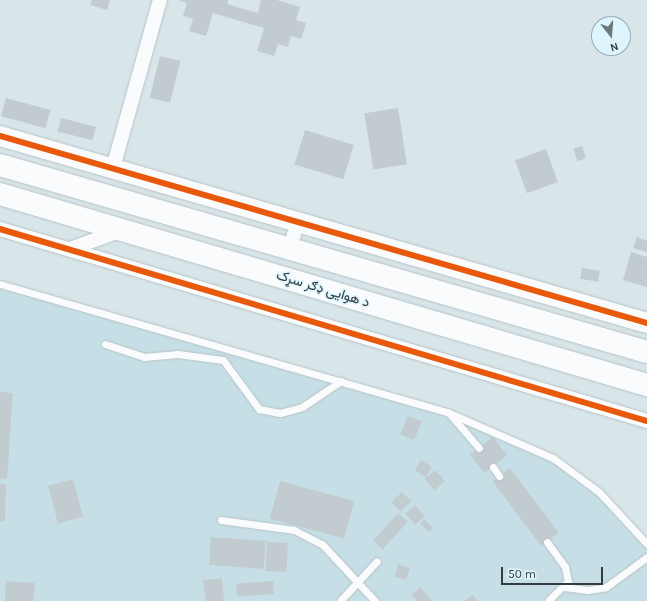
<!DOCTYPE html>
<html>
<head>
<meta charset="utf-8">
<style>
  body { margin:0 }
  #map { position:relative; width:647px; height:601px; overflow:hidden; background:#d8e5e9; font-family:Karla,Vazirmatn,sans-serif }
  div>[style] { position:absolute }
  .built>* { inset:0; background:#c6dfe6 }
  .building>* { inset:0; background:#c2ccd0; transform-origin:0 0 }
  .roads { filter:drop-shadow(0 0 1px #b8c3c6) drop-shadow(0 0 1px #b8c3c6) }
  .lane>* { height:7px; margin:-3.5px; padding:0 3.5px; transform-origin:3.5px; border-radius:3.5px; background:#f9fbfc }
  .street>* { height:14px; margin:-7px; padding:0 7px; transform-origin:7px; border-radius:7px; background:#f9fbfc }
  .secondary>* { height:20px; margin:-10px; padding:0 10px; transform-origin:10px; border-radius:10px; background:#f9fbfc }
  .primary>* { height:22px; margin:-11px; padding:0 11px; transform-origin:11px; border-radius:11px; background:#f9fbfc }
  .cycleway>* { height:6px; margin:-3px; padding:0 3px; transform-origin:3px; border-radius:3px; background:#e8590c }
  span { translate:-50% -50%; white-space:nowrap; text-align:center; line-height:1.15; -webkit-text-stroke:3px #ddf6fe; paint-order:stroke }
  .street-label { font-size:14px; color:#333d40 }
  .north { position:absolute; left:591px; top:16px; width:40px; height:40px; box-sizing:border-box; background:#ddf6fe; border:1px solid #99acb2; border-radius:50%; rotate:163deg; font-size:11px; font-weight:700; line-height:16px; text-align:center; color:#333d40 }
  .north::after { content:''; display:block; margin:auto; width:14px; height:18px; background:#6d787b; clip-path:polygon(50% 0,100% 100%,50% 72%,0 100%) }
  .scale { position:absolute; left:501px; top:567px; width:102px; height:18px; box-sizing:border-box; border:2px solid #333d40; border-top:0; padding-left:5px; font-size:12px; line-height:14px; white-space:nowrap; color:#333d40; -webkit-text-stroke:3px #ddf6fe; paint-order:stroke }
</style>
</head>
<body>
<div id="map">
  <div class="built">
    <div style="clip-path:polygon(0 284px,447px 412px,553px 458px,599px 492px,647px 544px,647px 601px,0 601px)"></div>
  </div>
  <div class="building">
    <div style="clip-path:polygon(92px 0,110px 0,107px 10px,90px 5px)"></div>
    <div style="clip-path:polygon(179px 0,228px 0,227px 4px,258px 13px,261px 0,277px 0,300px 7px,296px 20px,306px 23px,301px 39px,291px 36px,288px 47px,278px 44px,274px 56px,257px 51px,264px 28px,213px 13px,206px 36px,189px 31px,193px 19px,183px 16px,187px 3px)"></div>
    <div style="left:160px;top:56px;width:21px;height:43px;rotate:14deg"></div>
    <div style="left:6px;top:98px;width:46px;height:19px;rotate:15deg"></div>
    <div style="left:398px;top:108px;width:57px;height:34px;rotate:81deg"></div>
    <div style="left:61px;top:118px;width:36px;height:14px;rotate:14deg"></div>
    <div style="left:305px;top:130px;width:51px;height:36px;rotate:17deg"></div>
    <div style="left:582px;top:146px;width:13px;height:9px;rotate:72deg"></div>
    <div style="left:546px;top:149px;width:35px;height:33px;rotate:70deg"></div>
    <div style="clip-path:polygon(637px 237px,647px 241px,647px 252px,633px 248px)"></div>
    <div style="clip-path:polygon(631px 252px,647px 257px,647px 287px,623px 280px)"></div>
    <div style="left:582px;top:268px;width:18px;height:11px;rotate:9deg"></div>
    <div style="clip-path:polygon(0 392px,13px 393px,7px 479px,0 478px)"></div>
    <div style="left:408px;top:416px;width:15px;height:20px;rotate:23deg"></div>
    <div style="left:493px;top:437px;width:23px;height:29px;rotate:52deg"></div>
    <div style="left:421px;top:460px;width:13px;height:12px;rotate:32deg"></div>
    <div style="left:510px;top:468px;width:81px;height:22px;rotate:53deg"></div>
    <div style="left:435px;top:470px;width:15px;height:14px;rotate:48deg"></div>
    <div style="left:73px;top:479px;width:39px;height:26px;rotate:75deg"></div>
    <div style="left:280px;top:481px;width:77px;height:39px;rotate:15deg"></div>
    <div style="clip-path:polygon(0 484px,6px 484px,5px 521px,0 521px)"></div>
    <div style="left:402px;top:492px;width:13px;height:15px;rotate:45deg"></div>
    <div style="left:415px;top:505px;width:15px;height:13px;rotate:48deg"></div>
    <div style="left:398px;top:513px;width:13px;height:37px;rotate:42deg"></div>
    <div style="clip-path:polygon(424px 519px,433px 528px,429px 532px,420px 524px)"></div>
    <div style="left:211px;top:537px;width:55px;height:28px;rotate:4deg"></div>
    <div style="left:267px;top:542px;width:21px;height:29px;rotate:3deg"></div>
    <div style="clip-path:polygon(398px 564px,410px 568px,406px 580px,395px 577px)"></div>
    <div style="clip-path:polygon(222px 578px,224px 601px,206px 601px,203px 580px)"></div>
    <div style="left:6px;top:581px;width:29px;height:20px;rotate:4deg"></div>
    <div style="left:273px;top:581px;width:13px;height:37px;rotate:86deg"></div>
    <div style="clip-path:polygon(420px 587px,433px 601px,417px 601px,411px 595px)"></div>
    <div style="clip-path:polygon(473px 595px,478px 601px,464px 601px)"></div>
  </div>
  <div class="roads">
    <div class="lane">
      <div style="left:0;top:284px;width:465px;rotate:16deg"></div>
      <div style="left:447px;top:412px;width:116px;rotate:23.5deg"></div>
      <div style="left:553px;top:458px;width:57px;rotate:36.5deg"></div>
      <div style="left:599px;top:492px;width:71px;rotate:47.3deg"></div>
      <div style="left:105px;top:344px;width:41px;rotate:18.4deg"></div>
      <div style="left:144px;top:357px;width:34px;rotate:-5deg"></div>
      <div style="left:178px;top:354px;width:45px;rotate:7.6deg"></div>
      <div style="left:223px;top:360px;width:61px;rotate:53.7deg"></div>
      <div style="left:259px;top:409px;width:21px;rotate:11deg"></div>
      <div style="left:280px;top:413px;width:23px;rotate:-15deg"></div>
      <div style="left:302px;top:407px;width:47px;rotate:-33.7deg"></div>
      <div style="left:449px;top:413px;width:46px;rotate:49.4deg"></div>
      <div style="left:493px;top:467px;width:11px;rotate:56deg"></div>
      <div style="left:221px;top:520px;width:74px;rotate:7.8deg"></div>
      <div style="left:294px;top:530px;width:31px;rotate:27deg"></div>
      <div style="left:322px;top:544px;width:78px;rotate:47.1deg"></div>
      <div style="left:547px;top:542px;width:31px;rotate:54deg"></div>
      <div style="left:565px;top:567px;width:14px;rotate:78deg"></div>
      <div style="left:568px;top:581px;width:28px;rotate:135deg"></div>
      <div style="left:564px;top:587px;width:24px;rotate:7deg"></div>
      <div style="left:588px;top:590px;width:18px;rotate:-9deg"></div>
      <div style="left:606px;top:587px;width:51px;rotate:-36.2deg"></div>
      <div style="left:340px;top:601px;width:54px;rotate:-47.2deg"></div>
    </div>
    <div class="street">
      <div style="left:113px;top:168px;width:174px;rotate:-74.4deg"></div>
      <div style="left:0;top:229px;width:675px;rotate:16.53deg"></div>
      <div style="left:70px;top:249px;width:55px;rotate:-20.1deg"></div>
      <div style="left:290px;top:249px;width:28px;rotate:-75deg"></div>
    </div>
    <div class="secondary">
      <div style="left:0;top:136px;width:673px;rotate:16.12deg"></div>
    </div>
    <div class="primary">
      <div style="left:0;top:165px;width:673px;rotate:16.12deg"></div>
      <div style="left:0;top:194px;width:675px;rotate:16.45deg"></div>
    </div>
  </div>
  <div class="cycleway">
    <div style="left:0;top:136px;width:673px;rotate:16.12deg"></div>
    <div style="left:0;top:229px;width:675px;rotate:16.53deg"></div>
  </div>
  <div class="street-label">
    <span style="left:323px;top:289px;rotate:17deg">د هوایی ډګر سړک</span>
  </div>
  <div class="north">N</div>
  <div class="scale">50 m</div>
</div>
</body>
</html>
